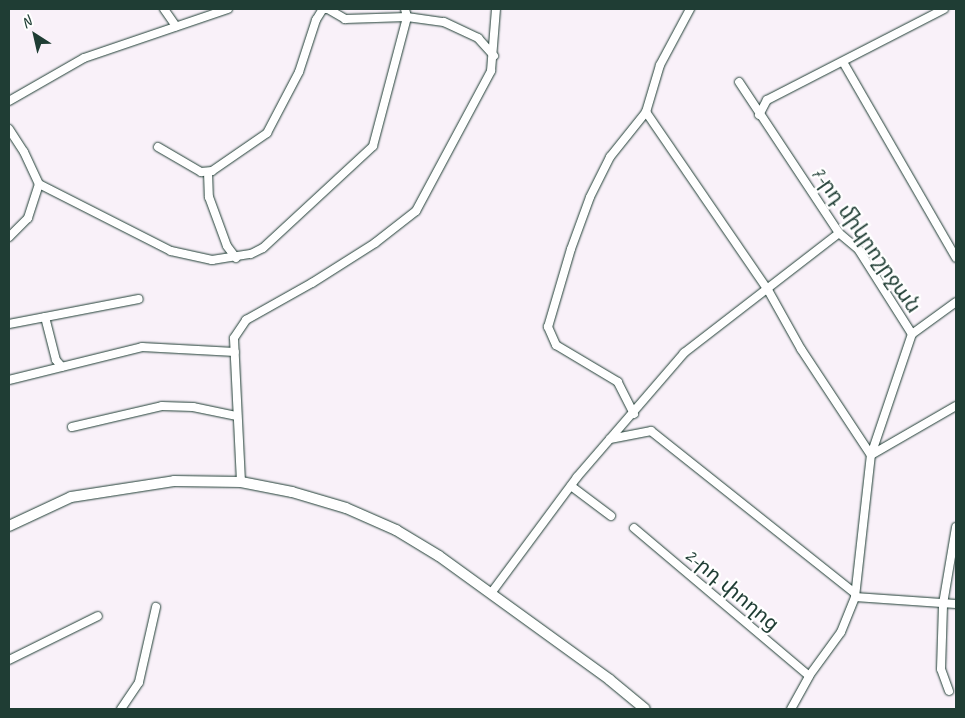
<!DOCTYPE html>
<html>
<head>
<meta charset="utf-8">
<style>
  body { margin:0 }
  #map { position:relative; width:965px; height:718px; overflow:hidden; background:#f9f1f9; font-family:Caveat,"Noto Sans Armenian",sans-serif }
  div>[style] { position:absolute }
  .roads { filter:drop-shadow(0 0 1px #1f3d34) drop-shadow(0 0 1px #1f3d34) }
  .minor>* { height:8px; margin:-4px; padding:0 4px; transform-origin:4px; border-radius:4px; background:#fff }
  .secondary>* { height:10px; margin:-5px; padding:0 5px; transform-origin:5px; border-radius:5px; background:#fff }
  span { translate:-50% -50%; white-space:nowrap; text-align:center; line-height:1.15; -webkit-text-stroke:4.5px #fff; paint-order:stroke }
  .street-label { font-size:21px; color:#1f3d34 }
  .frame { position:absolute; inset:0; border:10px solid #1f3d34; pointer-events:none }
  .north { position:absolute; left:10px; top:10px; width:50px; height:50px; -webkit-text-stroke:4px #fff; paint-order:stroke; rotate:325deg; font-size:14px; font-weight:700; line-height:20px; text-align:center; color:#1f3d34 }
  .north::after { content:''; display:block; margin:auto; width:18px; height:22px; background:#1f3d34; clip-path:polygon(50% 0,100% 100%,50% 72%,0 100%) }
</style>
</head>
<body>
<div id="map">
  <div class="roads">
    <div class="minor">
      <div style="left:164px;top:9px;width:21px;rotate:55deg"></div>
      <div style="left:328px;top:9px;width:20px;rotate:30deg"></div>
      <div style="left:345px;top:19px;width:62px;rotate:-1.8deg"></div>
      <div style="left:407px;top:17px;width:37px;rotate:8deg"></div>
      <div style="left:444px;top:22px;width:38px;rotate:25deg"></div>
      <div style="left:478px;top:38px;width:24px;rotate:48deg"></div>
      <div style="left:843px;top:62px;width:226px;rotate:60deg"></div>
      <div style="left:9px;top:101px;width:86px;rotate:-29.8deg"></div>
      <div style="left:84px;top:58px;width:152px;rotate:-18.8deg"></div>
      <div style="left:646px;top:112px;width:216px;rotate:55.6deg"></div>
      <div style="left:768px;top:290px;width:68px;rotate:60.8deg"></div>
      <div style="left:801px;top:349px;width:127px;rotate:56.6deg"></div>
      <div style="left:871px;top:455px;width:128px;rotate:-71.3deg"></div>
      <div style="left:912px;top:334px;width:101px;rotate:-122.4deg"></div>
      <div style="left:858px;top:249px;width:25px;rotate:-140deg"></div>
      <div style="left:839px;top:233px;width:181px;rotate:-123.5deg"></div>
      <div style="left:759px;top:115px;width:17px;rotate:-62deg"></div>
      <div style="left:767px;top:100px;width:199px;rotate:-27.2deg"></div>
      <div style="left:9px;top:129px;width:27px;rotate:57deg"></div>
      <div style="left:24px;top:152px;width:35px;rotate:65deg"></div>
      <div style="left:39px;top:184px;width:36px;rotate:108deg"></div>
      <div style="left:28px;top:218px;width:27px;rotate:135deg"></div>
      <div style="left:158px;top:147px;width:50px;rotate:30.2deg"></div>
      <div style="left:201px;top:172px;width:11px;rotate:-5deg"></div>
      <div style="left:212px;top:171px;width:67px;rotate:-34.6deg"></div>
      <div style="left:267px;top:133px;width:69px;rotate:-62.3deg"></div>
      <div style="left:299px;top:72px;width:55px;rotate:-71.9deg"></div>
      <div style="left:316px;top:20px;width:13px;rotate:-58deg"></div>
      <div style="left:323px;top:9px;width:5px"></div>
      <div style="left:208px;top:172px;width:25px;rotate:88deg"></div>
      <div style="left:209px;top:197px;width:52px;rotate:69.8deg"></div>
      <div style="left:227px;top:246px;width:15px;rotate:53deg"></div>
      <div style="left:39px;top:184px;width:148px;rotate:26.9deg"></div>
      <div style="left:171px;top:251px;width:42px;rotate:12.4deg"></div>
      <div style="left:212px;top:260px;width:39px;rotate:-9deg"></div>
      <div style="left:251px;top:254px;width:13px;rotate:-27deg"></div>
      <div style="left:263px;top:248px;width:150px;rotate:-42.8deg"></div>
      <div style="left:373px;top:146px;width:133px;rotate:-75.2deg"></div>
      <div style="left:407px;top:17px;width:8px;rotate:-104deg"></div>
      <div style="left:45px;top:317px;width:44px;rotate:75.7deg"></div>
      <div style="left:56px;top:360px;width:9px;rotate:49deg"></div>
      <div style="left:9px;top:324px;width:132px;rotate:-10.9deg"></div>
      <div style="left:912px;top:334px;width:54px;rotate:-36deg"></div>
      <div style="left:9px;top:380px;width:137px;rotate:-13.9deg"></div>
      <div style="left:142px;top:347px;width:93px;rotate:3.1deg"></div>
      <div style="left:634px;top:414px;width:36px;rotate:-117deg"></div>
      <div style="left:618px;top:382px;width:72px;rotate:-149.2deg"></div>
      <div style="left:556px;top:345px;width:20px;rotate:-114deg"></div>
      <div style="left:548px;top:327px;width:81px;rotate:-73.6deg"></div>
      <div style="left:571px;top:249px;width:55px;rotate:-69.9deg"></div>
      <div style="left:590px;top:197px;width:45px;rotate:-63.4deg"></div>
      <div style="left:610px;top:157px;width:58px;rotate:-51.3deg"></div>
      <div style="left:646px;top:112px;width:49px;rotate:-73.4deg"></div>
      <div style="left:660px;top:65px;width:64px;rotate:-61.8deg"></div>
      <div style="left:72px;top:427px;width:92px;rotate:-13.1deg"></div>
      <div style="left:162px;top:406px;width:31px;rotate:2deg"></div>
      <div style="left:193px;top:407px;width:45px;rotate:11.6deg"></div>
      <div style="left:610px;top:439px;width:42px;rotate:-11deg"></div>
      <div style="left:651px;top:431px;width:260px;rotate:38.5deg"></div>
      <div style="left:241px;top:482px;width:144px;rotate:-92.8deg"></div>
      <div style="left:234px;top:338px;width:22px;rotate:-56deg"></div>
      <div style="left:246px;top:320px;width:76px;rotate:-29.3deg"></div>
      <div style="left:312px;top:283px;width:75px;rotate:-32.4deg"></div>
      <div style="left:375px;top:243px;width:52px;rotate:-38deg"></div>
      <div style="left:416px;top:211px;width:159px;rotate:-61.8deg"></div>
      <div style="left:491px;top:71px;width:62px;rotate:-85.4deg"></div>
      <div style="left:571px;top:486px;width:50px;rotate:36.9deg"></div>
      <div style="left:634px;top:528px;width:229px;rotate:40.2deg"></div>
      <div style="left:492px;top:592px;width:143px;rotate:-53.5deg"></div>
      <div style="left:577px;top:477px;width:164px;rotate:-49.2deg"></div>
      <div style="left:684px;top:353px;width:196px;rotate:-37.7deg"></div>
      <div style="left:855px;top:597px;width:101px;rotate:4deg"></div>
      <div style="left:9px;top:660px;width:99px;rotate:-26.3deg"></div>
      <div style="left:949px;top:691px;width:23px;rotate:-110deg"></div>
      <div style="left:941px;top:669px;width:65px;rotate:-88.2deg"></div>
      <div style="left:943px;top:604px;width:78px;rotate:-80.4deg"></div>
      <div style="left:121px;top:709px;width:32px;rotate:-56deg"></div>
      <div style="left:139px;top:682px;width:77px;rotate:-77.2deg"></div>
      <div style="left:791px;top:709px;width:38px;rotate:-61deg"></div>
      <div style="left:809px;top:676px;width:54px;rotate:-54deg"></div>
      <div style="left:841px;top:632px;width:38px;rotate:-68deg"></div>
      <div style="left:855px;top:597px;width:143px;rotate:-83.6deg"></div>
      <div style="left:871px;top:455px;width:98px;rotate:-30deg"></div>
    </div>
    <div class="secondary">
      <div style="left:9px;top:526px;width:68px;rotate:-25.1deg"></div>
      <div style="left:71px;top:497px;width:104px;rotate:-8.8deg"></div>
      <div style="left:174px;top:481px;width:67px;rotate:0.9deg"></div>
      <div style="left:241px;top:482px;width:52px;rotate:11.1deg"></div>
      <div style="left:292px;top:492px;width:56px;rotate:16.5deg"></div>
      <div style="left:346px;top:508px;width:55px;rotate:23.7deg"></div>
      <div style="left:396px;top:530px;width:50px;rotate:31.2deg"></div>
      <div style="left:439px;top:556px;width:211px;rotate:35.9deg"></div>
      <div style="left:610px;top:680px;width:45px;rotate:39.6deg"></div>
    </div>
  </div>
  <div class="street-label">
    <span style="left:866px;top:239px;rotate:55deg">7-րդ միկրոշրջան</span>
    <span style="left:732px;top:589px;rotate:40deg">2-րդ փողոց</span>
  </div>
  <div class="frame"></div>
  <div class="north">N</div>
</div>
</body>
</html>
